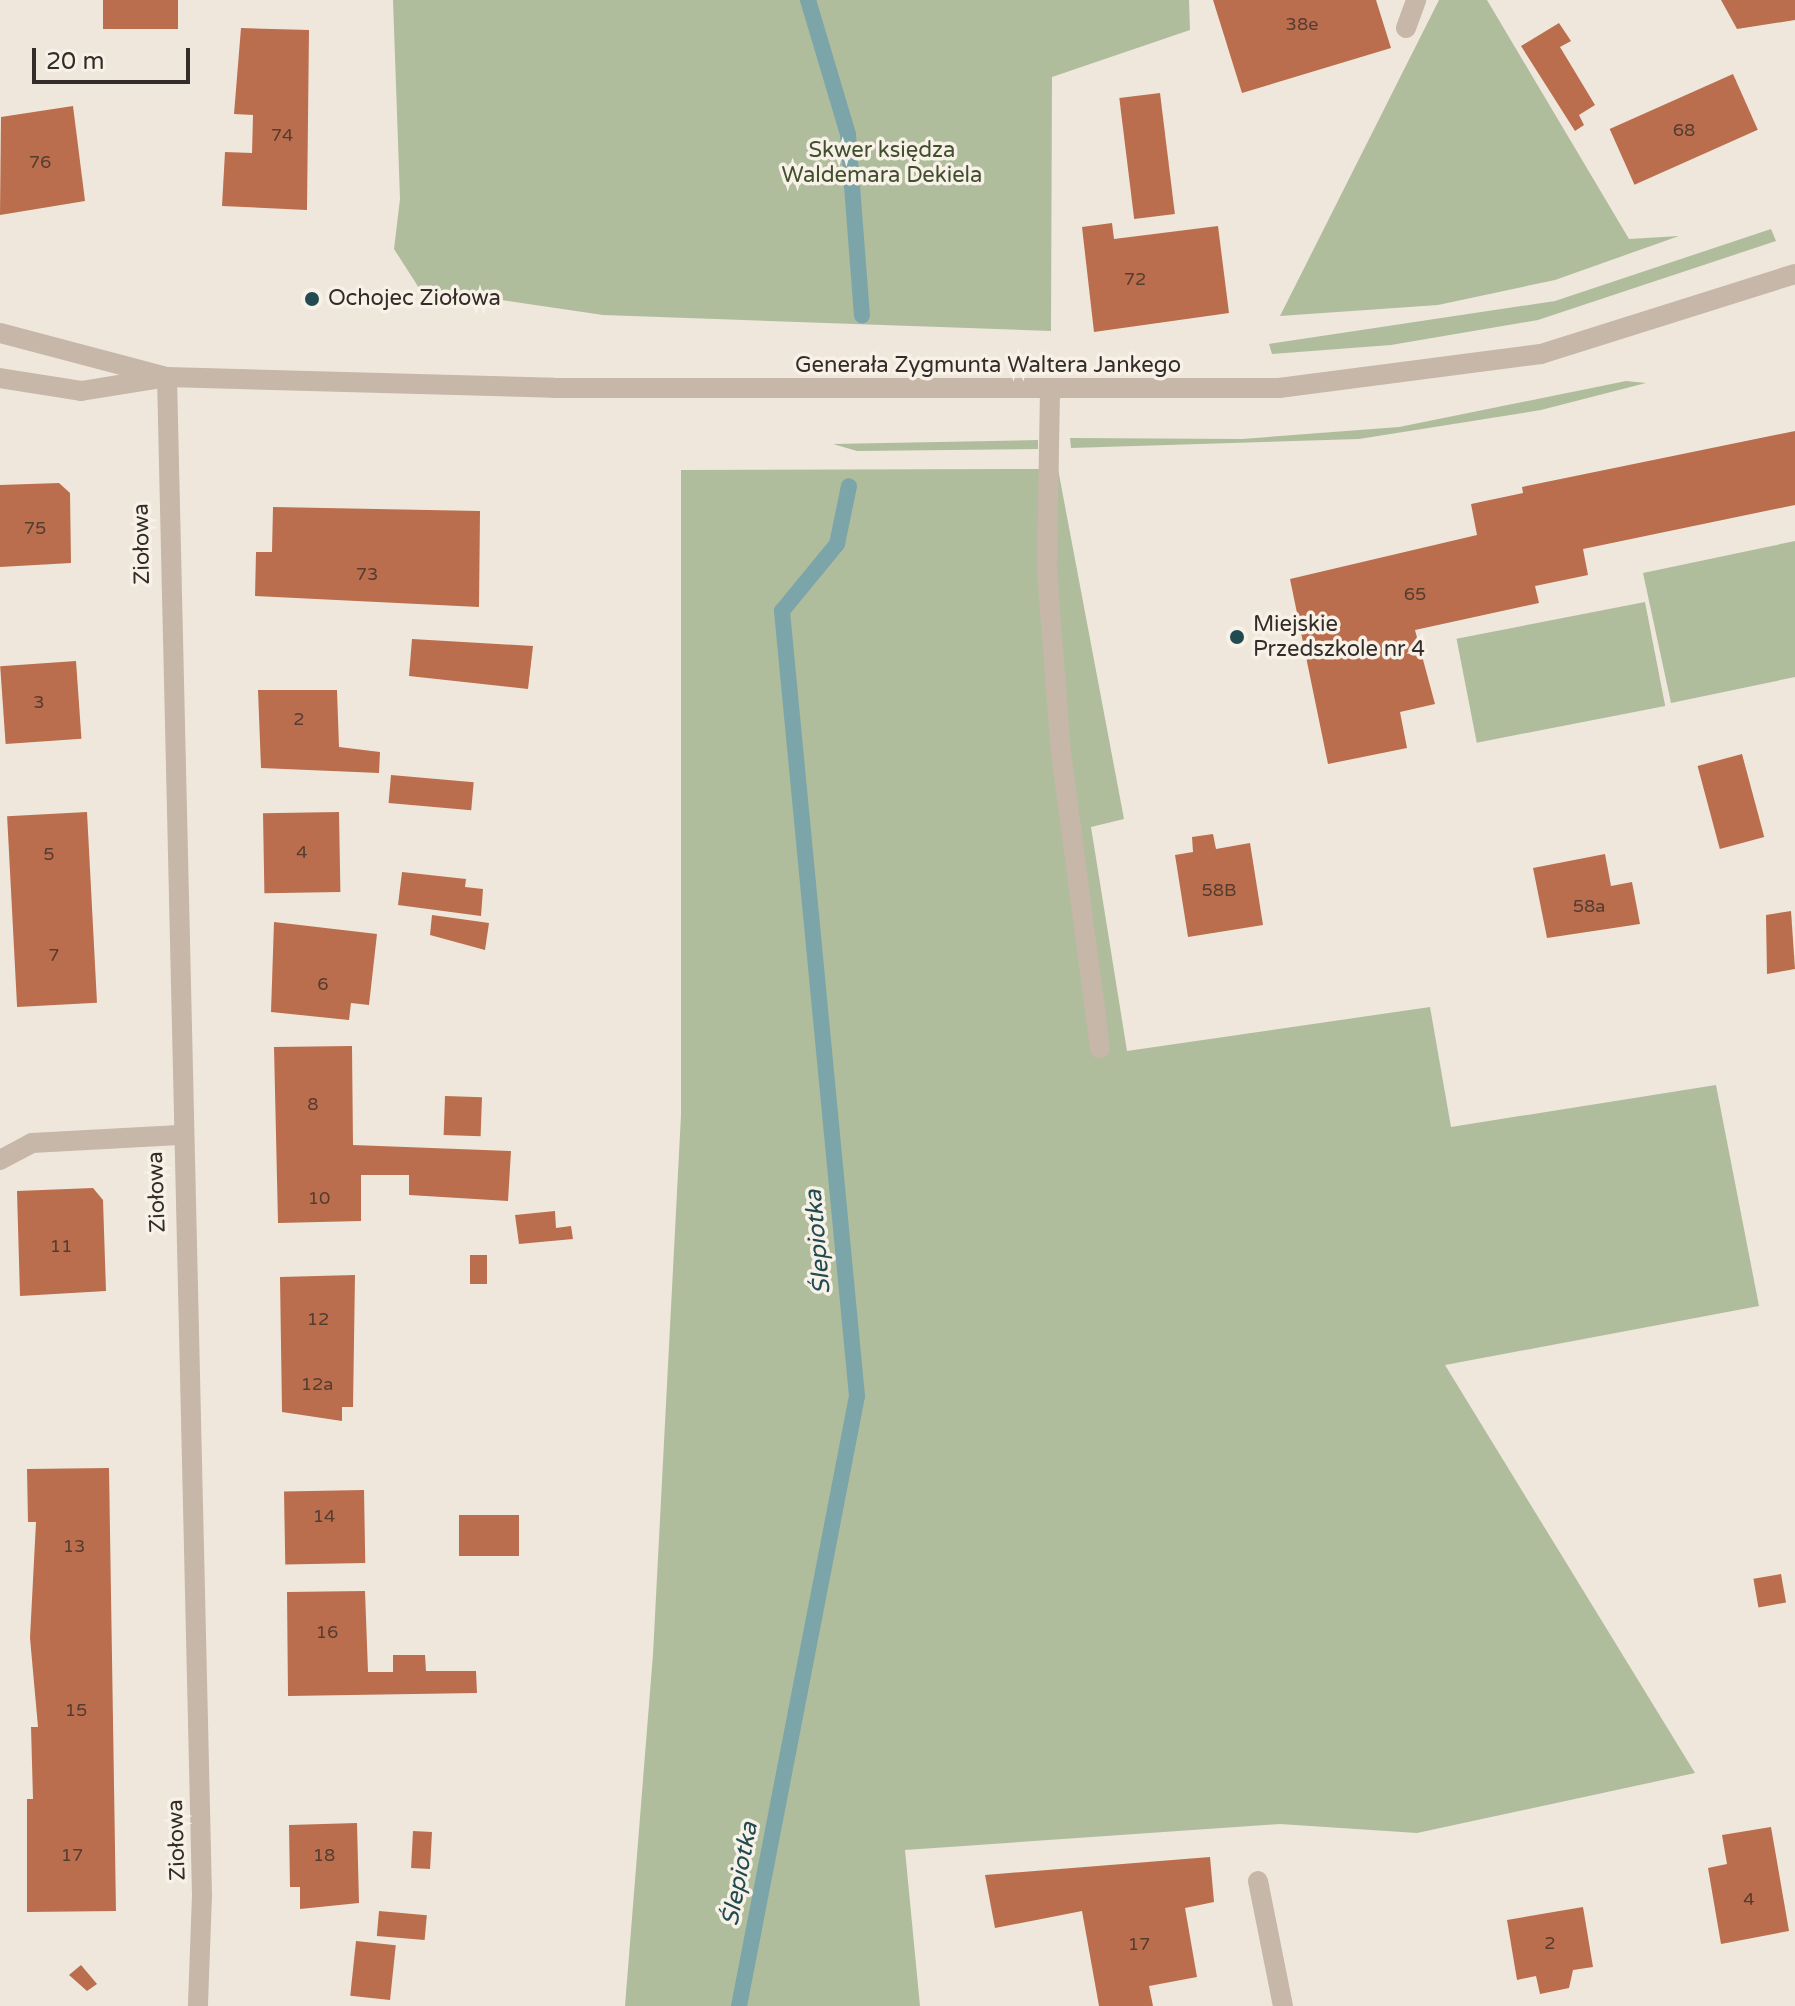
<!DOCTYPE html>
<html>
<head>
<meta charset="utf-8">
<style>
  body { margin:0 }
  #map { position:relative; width:1795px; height:2006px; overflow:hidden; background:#efe7db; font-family:"Varela Round",sans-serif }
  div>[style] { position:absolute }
  .green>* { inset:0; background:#b0bd9c; transform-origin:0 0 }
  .stream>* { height:16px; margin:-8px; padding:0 8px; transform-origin:8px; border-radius:8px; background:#7ca5aa }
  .building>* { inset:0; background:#bb6e4d; transform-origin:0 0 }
  .service>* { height:20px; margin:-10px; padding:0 10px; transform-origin:10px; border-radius:10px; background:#c6b7a8 }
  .minor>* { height:20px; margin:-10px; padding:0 10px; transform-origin:10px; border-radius:10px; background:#c6b7a8 }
  .tertiary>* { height:20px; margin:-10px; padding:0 10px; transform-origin:10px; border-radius:10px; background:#c6b7a8 }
  .dots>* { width:22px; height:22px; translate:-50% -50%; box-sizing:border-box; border:4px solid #f7f1e7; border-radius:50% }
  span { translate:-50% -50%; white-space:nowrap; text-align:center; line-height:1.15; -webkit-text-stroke:7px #f7f1e7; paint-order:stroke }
  .number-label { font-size:18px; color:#553c31 }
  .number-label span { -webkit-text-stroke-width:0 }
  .park-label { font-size:22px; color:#414f2e }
  .poi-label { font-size:22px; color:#332c28 }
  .left { translate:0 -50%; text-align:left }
  .street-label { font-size:22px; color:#332c28 }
  .water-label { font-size:24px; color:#214b51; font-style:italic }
  .scale { position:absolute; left:32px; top:48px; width:158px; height:36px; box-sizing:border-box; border:4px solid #332c28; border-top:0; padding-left:10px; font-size:24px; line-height:28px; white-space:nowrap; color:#332c28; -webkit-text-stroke:6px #f7f1e7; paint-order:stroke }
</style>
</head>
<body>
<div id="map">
  <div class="green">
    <div style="clip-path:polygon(393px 0,1189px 0,1190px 30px,1052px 77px,1051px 331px,603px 315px,419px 288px,394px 249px,400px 199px)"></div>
    <div style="clip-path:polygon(1439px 0,1487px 0,1629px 239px,1679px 236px,1555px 280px,1438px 305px,1280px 316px)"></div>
    <div style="clip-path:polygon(1771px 229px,1776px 241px,1538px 320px,1391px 345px,1272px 354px,1269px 344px,1555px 301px)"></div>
    <div style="clip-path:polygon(1626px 381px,1646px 383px,1541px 410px,1359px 439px,1071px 448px,1070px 438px,1242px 439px,1399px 427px)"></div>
    <div style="clip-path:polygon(1038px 440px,1038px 449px,857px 451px,833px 444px)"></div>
    <div style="clip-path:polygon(1058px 469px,1124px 819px,1091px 827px,1127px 1051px,1430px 1007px,1451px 1127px,1716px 1085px,1759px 1306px,1445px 1365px,1695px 1773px,1417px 1833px,1280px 1824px,905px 1850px,920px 2006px,625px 2006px,653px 1654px,681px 1115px,681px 470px)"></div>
    <div style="clip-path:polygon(1795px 541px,1795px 677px,1671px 703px,1643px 573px)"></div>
    <div style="left:1645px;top:602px;width:106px;height:192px;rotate:79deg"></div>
  </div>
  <div class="stream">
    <div style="left:808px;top:0;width:140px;rotate:73.4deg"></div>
    <div style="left:848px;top:134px;width:182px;rotate:85.6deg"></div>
    <div style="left:739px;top:2006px;width:621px;rotate:-79.05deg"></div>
    <div style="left:857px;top:1396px;width:789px;rotate:-95.46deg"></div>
    <div style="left:782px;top:611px;width:87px;rotate:-50.6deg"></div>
    <div style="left:837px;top:544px;width:59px;rotate:-78.3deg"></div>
  </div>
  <div class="building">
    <div style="left:103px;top:0;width:75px;height:29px"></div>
    <div style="clip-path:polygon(1213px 0,1376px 0,1391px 48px,1242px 93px)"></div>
    <div style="clip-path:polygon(1721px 0,1795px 0,1795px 20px,1737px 29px)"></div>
    <div style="clip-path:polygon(1559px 23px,1571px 41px,1560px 47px,1595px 105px,1579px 115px,1584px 125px,1575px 131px,1521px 46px)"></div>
    <div style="clip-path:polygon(241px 28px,309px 30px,307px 210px,222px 206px,225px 152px,252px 153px,253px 115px,234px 114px)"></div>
    <div style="left:1733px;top:74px;width:61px;height:135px;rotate:66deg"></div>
    <div style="left:1160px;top:93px;width:122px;height:41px;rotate:83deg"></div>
    <div style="clip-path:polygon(73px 106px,85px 201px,0 215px,1px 117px)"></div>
    <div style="clip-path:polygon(1112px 223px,1114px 239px,1218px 226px,1229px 313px,1094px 332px,1082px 227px)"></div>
    <div style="clip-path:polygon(1795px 431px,1795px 505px,1583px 549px,1588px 575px,1535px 586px,1539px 603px,1415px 630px,1435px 704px,1400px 712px,1407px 748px,1328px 764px,1290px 579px,1477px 535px,1471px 504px,1523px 493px,1522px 487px)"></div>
    <div style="clip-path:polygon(59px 483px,70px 493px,71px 563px,0 567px,0 485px)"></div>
    <div style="clip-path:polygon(273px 507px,480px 511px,479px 607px,255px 596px,256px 552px,272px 552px)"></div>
    <div style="clip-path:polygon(412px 639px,533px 646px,528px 689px,409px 676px)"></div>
    <div style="left:76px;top:661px;width:78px;height:76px;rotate:86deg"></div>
    <div style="clip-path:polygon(258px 690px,337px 690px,339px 747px,380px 752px,379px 773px,261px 768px)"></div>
    <div style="left:1742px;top:754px;width:86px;height:46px;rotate:75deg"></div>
    <div style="left:391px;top:775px;width:83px;height:28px;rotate:5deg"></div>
    <div style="left:87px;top:812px;width:191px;height:80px;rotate:87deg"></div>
    <div style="left:339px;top:812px;width:80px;height:76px;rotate:89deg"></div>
    <div style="clip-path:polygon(1213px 834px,1216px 849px,1250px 843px,1263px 925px,1188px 937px,1175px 855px,1193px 852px,1192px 837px)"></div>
    <div style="clip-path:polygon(1605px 854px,1611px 886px,1632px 882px,1640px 924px,1547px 938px,1533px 868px)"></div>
    <div style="clip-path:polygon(402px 872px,466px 879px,465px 887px,483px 889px,481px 916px,398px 905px)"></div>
    <div style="clip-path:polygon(1791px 911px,1795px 969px,1767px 974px,1766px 915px)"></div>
    <div style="clip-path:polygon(432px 915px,489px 923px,485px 950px,430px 935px)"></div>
    <div style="clip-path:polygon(274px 922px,377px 934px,369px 1005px,351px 1003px,349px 1020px,271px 1012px)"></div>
    <div style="clip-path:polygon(352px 1046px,353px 1145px,511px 1151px,508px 1201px,409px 1195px,409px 1175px,361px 1175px,361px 1221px,278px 1223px,274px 1047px)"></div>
    <div style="left:445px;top:1096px;width:37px;height:39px;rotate:2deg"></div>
    <div style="clip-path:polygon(93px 1188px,103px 1200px,106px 1291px,20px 1296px,17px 1191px)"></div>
    <div style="clip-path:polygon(555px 1211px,556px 1228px,571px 1226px,573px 1239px,519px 1244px,515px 1215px)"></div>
    <div style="left:470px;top:1255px;width:17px;height:29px"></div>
    <div style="clip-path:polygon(355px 1275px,353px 1407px,342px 1407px,342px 1421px,282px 1412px,280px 1277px)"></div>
    <div style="clip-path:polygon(109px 1468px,116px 1911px,27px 1912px,27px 1799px,33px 1799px,31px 1727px,38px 1727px,30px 1638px,36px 1522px,28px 1522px,27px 1469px)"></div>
    <div style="left:364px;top:1490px;width:73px;height:80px;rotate:89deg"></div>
    <div style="left:459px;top:1515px;width:60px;height:41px"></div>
    <div style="left:1781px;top:1574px;width:29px;height:28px;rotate:80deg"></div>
    <div style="clip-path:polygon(365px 1591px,368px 1672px,393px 1672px,393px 1655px,425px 1655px,426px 1671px,476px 1671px,477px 1693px,288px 1696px,287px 1592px)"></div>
    <div style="clip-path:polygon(357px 1823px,359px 1903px,300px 1909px,300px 1887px,290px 1887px,289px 1825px)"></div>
    <div style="clip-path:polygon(1771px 1827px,1789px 1931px,1721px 1944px,1708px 1868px,1727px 1864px,1722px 1835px)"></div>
    <div style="left:413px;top:1831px;width:19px;height:37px;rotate:3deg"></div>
    <div style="clip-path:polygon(1210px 1857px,1214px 1902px,1185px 1908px,1197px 1977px,1149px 1986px,1153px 2006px,1099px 2006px,1082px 1911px,995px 1928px,985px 1875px)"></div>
    <div style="clip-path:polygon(1583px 1907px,1593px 1967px,1573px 1970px,1569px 1988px,1540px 1994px,1536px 1976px,1517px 1980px,1507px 1920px)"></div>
    <div style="left:379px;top:1911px;width:48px;height:25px;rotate:5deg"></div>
    <div style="left:356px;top:1941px;width:40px;height:55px;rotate:6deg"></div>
    <div style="clip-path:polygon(81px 1965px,97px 1984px,87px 1991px,69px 1975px)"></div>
  </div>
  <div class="service">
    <div style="left:1050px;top:391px;width:180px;rotate:91deg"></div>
    <div style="left:1047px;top:571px;width:182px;rotate:85.6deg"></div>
    <div style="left:1061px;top:752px;width:299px;rotate:82.5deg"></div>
  </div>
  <div class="minor">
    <div style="left:1406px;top:28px;width:30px;rotate:-70deg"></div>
    <div style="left:0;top:1160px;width:36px;rotate:-28deg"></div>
    <div style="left:32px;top:1143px;width:147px;rotate:-3.1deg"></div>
    <div style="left:1258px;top:1881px;width:127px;rotate:78.7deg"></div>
  </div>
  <div class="tertiary">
    <div style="left:0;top:333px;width:169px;rotate:14.8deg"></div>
    <div style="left:167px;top:377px;width:1518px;rotate:88.68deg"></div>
    <div style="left:202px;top:1895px;width:111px;rotate:92.1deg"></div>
    <div style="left:0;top:378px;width:82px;rotate:9.1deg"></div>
    <div style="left:81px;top:391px;width:87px;rotate:-9.2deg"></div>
    <div style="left:167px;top:377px;width:387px;rotate:1.6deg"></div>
    <div style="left:554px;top:388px;width:725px"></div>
    <div style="left:1279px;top:388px;width:264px;rotate:-7.4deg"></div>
    <div style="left:1541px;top:354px;width:266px;rotate:-17.5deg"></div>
  </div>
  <div class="dots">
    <div style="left:312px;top:299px;background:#214b51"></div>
    <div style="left:1237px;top:637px;background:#214b51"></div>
  </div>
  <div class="number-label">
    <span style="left:1302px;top:24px">38e</span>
    <span style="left:1684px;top:130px">68</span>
    <span style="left:282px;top:135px">74</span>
    <span style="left:40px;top:162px">76</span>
    <span style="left:1135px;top:279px">72</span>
    <span style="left:35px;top:528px">75</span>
    <span style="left:367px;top:574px">73</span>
    <span style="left:1415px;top:594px">65</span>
    <span style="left:39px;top:702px">3</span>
    <span style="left:299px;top:719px">2</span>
    <span style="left:302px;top:852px">4</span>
    <span style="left:49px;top:854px">5</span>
    <span style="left:1219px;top:890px">58B</span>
    <span style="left:1589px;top:906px">58a</span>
    <span style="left:54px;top:955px">7</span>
    <span style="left:323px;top:984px">6</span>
    <span style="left:313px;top:1104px">8</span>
    <span style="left:319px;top:1198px">10</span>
    <span style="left:61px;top:1246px">11</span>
    <span style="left:318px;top:1319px">12</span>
    <span style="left:317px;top:1384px">12a</span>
    <span style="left:324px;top:1516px">14</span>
    <span style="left:74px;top:1546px">13</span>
    <span style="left:327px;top:1632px">16</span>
    <span style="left:76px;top:1710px">15</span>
    <span style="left:72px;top:1855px">17</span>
    <span style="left:324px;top:1855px">18</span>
    <span style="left:1749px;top:1899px">4</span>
    <span style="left:1550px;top:1943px">2</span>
    <span style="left:1139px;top:1944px">17</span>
  </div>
  <div class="park-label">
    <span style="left:882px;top:163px">Skwer księdza<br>Waldemara Dekiela</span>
  </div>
  <div class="poi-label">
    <span class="left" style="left:328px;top:299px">Ochojec Ziołowa</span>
    <span class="left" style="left:1253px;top:637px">Miejskie<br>Przedszkole nr 4</span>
  </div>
  <div class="street-label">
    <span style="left:988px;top:366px">Generała Zygmunta Waltera Jankego</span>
    <span style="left:142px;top:544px;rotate:-91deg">Ziołowa</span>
    <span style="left:157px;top:1192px;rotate:-92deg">Ziołowa</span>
    <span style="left:177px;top:1840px;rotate:-92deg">Ziołowa</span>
  </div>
  <div class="water-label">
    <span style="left:818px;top:1242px;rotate:-95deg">Ślepiotka</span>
    <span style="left:740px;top:1874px;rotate:-79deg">Ślepiotka</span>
  </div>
  <div class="scale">20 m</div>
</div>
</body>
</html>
